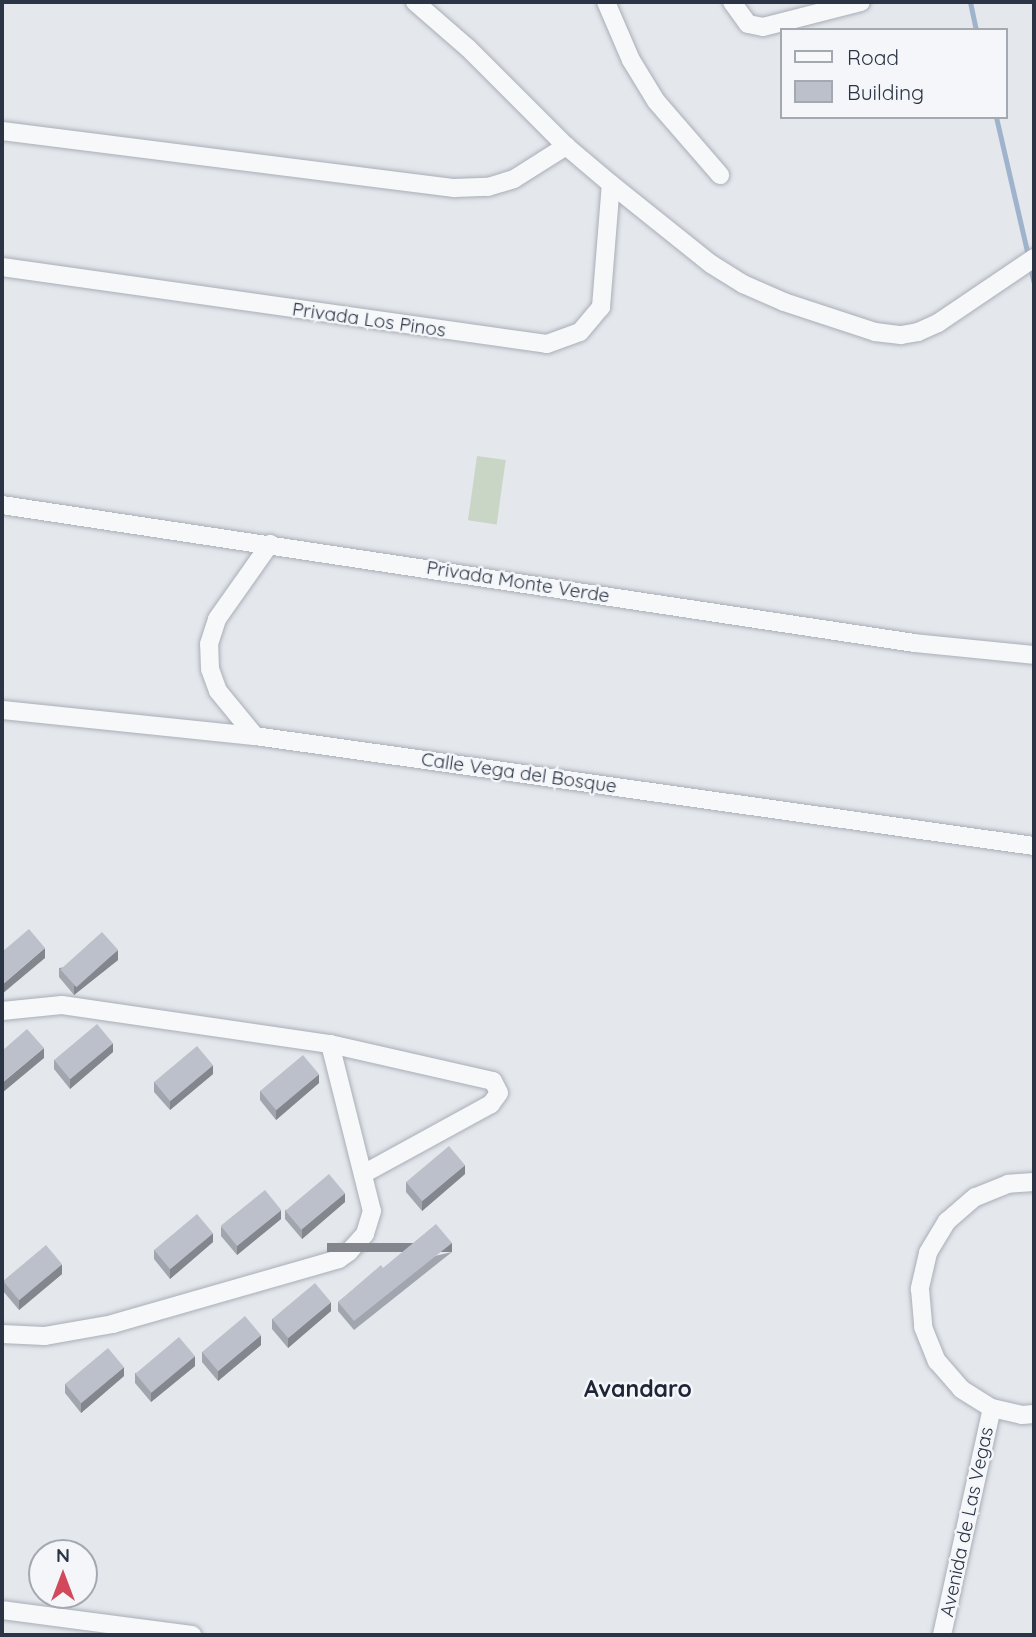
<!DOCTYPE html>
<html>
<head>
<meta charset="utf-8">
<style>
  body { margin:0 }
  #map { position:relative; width:1036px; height:1637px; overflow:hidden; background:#e4e7ec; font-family:Quicksand,sans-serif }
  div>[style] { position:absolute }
  .green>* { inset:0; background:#c9d6c5; transform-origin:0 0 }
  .stream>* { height:5px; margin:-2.5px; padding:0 2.5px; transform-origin:2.5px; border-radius:2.5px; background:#9fb4cc }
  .roads { filter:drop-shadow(0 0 2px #a9aeb7) drop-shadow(0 0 2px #a9aeb7) }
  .minor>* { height:18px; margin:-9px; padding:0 9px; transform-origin:9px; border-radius:9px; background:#f7f8fa }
  .wall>* { inset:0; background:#a1a5ae }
  .shaded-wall>* { inset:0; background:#83868d; transform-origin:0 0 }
  .building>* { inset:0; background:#bbc0ca; transform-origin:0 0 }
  span { translate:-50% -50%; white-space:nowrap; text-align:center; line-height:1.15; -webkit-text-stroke:5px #f4f6f9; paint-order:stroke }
  .street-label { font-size:19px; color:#2b3445 }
  .quarter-label { font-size:23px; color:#1d2536; font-weight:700 }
  .frame { position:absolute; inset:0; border:4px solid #2b3445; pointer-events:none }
  .legend { position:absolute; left:780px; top:28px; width:228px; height:91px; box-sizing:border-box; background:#f4f6f9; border:2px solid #a4a8b1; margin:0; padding:9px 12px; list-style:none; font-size:21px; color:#2b3445 }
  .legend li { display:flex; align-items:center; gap:14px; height:35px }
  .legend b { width:35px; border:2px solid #a4a8b1 }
  .north { position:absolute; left:28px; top:1539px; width:70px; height:70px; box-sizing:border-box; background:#f4f6f9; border:2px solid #a4a8b1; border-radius:50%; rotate:0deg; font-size:19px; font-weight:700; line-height:28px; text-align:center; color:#2b3445 }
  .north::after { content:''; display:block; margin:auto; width:24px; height:32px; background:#d1495b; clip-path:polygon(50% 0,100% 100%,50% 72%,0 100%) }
</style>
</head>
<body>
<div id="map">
  <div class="green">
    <div style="left:477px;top:456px;width:29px;height:65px;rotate:8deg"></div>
  </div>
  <div class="stream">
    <div style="left:970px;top:2px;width:29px;rotate:78deg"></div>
    <div style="left:996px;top:117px;width:143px;rotate:77deg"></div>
    <div style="left:1030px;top:266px;width:17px;rotate:77deg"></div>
  </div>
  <div class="roads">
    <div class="minor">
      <div style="left:415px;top:2px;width:70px;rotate:41deg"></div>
      <div style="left:468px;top:48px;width:139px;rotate:45deg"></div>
      <div style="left:566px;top:146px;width:59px;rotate:40.2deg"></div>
      <div style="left:611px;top:184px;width:128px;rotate:38.7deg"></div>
      <div style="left:711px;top:264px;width:38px;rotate:32deg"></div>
      <div style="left:743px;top:284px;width:45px;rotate:23.7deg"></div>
      <div style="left:784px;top:302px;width:96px;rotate:18.2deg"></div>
      <div style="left:875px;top:332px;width:26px;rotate:7deg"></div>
      <div style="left:901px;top:335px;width:17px;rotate:-10deg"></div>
      <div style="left:918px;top:332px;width:22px;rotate:-24deg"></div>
      <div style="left:938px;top:323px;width:116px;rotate:-34.1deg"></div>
      <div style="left:606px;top:2px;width:63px;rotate:66.7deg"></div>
      <div style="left:631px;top:60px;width:48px;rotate:58.6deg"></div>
      <div style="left:656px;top:101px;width:98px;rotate:49.1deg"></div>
      <div style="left:732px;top:2px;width:27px;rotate:54deg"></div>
      <div style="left:748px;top:24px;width:15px;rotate:11deg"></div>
      <div style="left:763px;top:27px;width:101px;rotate:-14.3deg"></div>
      <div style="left:2px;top:131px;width:456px;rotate:7.2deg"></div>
      <div style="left:454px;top:188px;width:34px;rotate:-2deg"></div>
      <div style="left:488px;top:187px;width:27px;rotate:-17deg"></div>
      <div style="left:514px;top:179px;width:62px;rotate:-32.4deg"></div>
      <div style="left:2px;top:267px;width:550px;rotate:8.04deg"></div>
      <div style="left:547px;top:344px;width:35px;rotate:-20deg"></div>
      <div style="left:580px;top:332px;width:33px;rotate:-50deg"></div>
      <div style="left:601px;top:307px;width:123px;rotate:-85.4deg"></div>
      <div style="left:2px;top:505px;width:922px;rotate:8.6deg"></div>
      <div style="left:914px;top:643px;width:121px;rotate:5.7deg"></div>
      <div style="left:2px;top:710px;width:254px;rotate:5.9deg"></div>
      <div style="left:255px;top:736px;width:787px;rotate:8.04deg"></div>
      <div style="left:255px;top:736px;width:58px;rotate:-129.4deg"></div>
      <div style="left:218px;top:691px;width:23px;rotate:-110deg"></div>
      <div style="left:210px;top:669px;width:25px;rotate:-92deg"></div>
      <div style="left:209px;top:644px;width:26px;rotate:-72deg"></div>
      <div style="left:217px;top:619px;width:92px;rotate:-54.8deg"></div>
      <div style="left:2px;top:1011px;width:60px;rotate:-5.7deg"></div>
      <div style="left:62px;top:1005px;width:271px;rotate:8.3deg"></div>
      <div style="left:330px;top:1044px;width:172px;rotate:75.9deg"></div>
      <div style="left:372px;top:1211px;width:24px;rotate:107deg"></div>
      <div style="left:365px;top:1234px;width:24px;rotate:132deg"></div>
      <div style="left:349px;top:1252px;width:12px;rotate:145deg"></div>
      <div style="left:339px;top:1259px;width:235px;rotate:164deg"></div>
      <div style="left:113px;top:1324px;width:70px;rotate:170.1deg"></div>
      <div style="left:44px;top:1336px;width:42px;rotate:-177.3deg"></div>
      <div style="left:330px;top:1044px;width:167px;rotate:12.8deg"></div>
      <div style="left:493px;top:1081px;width:13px;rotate:63deg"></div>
      <div style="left:499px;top:1093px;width:14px;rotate:126deg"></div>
      <div style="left:491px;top:1104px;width:146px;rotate:151.3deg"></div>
      <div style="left:1034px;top:1182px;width:26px;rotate:176deg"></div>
      <div style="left:1008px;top:1184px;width:35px;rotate:158deg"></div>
      <div style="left:975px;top:1197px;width:37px;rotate:139deg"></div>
      <div style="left:947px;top:1221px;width:37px;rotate:121deg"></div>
      <div style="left:928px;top:1253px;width:37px;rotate:103deg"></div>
      <div style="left:920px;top:1289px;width:38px;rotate:85deg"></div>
      <div style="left:923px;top:1327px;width:37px;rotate:68deg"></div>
      <div style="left:937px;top:1361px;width:37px;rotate:49deg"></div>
      <div style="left:961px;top:1389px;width:36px;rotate:32deg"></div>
      <div style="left:992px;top:1408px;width:31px;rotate:13deg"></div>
      <div style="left:1022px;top:1415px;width:12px;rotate:-5deg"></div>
      <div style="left:2px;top:1610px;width:192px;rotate:7.5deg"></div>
      <div style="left:942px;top:1635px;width:232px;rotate:-77.6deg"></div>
    </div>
  </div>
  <div class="wall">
    <div style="clip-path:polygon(118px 960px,74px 995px,59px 977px,59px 968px)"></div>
    <div style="clip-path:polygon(113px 1052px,70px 1089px,54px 1069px,54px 1060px)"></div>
    <div style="clip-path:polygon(213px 1074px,170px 1110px,154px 1092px,154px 1082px)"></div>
    <div style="clip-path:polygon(319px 1083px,276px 1120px,260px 1100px,260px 1091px)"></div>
    <div style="clip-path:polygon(465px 1174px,422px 1211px,406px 1192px,406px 1182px)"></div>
    <div style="clip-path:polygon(345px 1202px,302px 1239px,285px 1219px,285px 1210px)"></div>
    <div style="clip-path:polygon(281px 1219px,237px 1255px,221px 1236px,221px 1227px)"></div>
    <div style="clip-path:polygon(213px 1242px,170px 1279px,154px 1259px,154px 1250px)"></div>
    <div style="clip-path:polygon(452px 1252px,354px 1330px,338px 1311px,338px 1302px,383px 1268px)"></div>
    <div style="clip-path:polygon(62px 1274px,19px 1310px,3px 1291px,3px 1281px)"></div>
    <div style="clip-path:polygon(331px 1311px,288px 1348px,272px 1329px,272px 1319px)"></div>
    <div style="clip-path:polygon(261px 1345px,218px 1381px,202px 1362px,202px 1352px)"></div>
    <div style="clip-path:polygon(195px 1366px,151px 1402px,135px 1383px,135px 1373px)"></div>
    <div style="clip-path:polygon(124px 1376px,81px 1413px,65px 1393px,65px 1384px)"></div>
  </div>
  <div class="shaded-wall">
    <div style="clip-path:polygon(45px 948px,45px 958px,2px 994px,2px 985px)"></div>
    <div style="clip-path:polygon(118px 950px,118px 960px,74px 995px,74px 986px)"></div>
    <div style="clip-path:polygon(113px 1043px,113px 1052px,70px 1089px,70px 1079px)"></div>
    <div style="clip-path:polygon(44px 1048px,44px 1058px,2px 1093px,2px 1083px)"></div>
    <div style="clip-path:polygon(213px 1065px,213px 1074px,170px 1110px,170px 1101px)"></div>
    <div style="clip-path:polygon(319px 1074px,319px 1083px,276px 1120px,276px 1110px)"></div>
    <div style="clip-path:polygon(465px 1165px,465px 1174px,422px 1211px,422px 1201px)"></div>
    <div style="clip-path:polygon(345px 1193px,345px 1202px,302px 1239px,302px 1229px)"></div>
    <div style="clip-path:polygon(281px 1210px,281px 1219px,237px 1255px,237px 1246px)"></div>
    <div style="clip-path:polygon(213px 1233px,213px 1242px,170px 1279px,170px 1269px)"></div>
    <div style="left:452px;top:1243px;width:9px;height:125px;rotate:90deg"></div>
    <div style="clip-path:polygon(62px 1264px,62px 1274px,19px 1310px,19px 1300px)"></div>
    <div style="clip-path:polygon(331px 1302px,331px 1311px,288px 1348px,288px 1338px)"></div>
    <div style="clip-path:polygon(261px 1335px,261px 1345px,218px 1381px,218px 1371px)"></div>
    <div style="clip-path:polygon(195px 1356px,195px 1366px,151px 1402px,151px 1392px)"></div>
    <div style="clip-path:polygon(124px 1367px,124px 1376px,81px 1413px,81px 1403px)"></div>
  </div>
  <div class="building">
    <div style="clip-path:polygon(29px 929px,45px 948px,2px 985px,2px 952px)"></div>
    <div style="left:102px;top:932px;width:24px;height:56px;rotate:48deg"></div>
    <div style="left:97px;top:1024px;width:25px;height:56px;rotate:50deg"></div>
    <div style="clip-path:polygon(27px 1029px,44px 1048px,2px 1083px,2px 1051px)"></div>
    <div style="left:197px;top:1046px;width:25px;height:56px;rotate:50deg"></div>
    <div style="left:303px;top:1055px;width:25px;height:56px;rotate:50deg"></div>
    <div style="left:449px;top:1146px;width:25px;height:56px;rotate:50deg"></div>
    <div style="left:329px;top:1174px;width:25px;height:57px;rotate:50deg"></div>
    <div style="left:265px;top:1190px;width:26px;height:57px;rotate:51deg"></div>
    <div style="left:197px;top:1214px;width:25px;height:56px;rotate:50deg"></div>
    <div style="clip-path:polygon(436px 1224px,452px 1243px,354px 1321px,338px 1302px,381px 1265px,383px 1268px)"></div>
    <div style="left:46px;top:1245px;width:25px;height:56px;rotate:50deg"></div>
    <div style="left:315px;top:1283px;width:25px;height:56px;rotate:50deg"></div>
    <div style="left:245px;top:1316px;width:25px;height:56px;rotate:50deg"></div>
    <div style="left:179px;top:1337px;width:25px;height:57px;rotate:50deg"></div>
    <div style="left:108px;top:1348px;width:25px;height:56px;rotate:50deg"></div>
  </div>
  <div class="street-label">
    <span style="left:369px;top:320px;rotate:8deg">Privada Los Pinos</span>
    <span style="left:518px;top:582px;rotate:9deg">Privada Monte Verde</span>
    <span style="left:519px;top:773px;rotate:8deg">Calle Vega del Bosque</span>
    <span style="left:967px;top:1522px;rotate:-78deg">Avenida de Las Vegas</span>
  </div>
  <div class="quarter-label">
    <span style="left:638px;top:1389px">Avandaro</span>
  </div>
  <div class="frame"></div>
  <ul class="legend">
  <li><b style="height:9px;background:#f7f8fa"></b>Road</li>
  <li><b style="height:19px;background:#bbc0ca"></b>Building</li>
  </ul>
  <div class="north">N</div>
</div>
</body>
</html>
